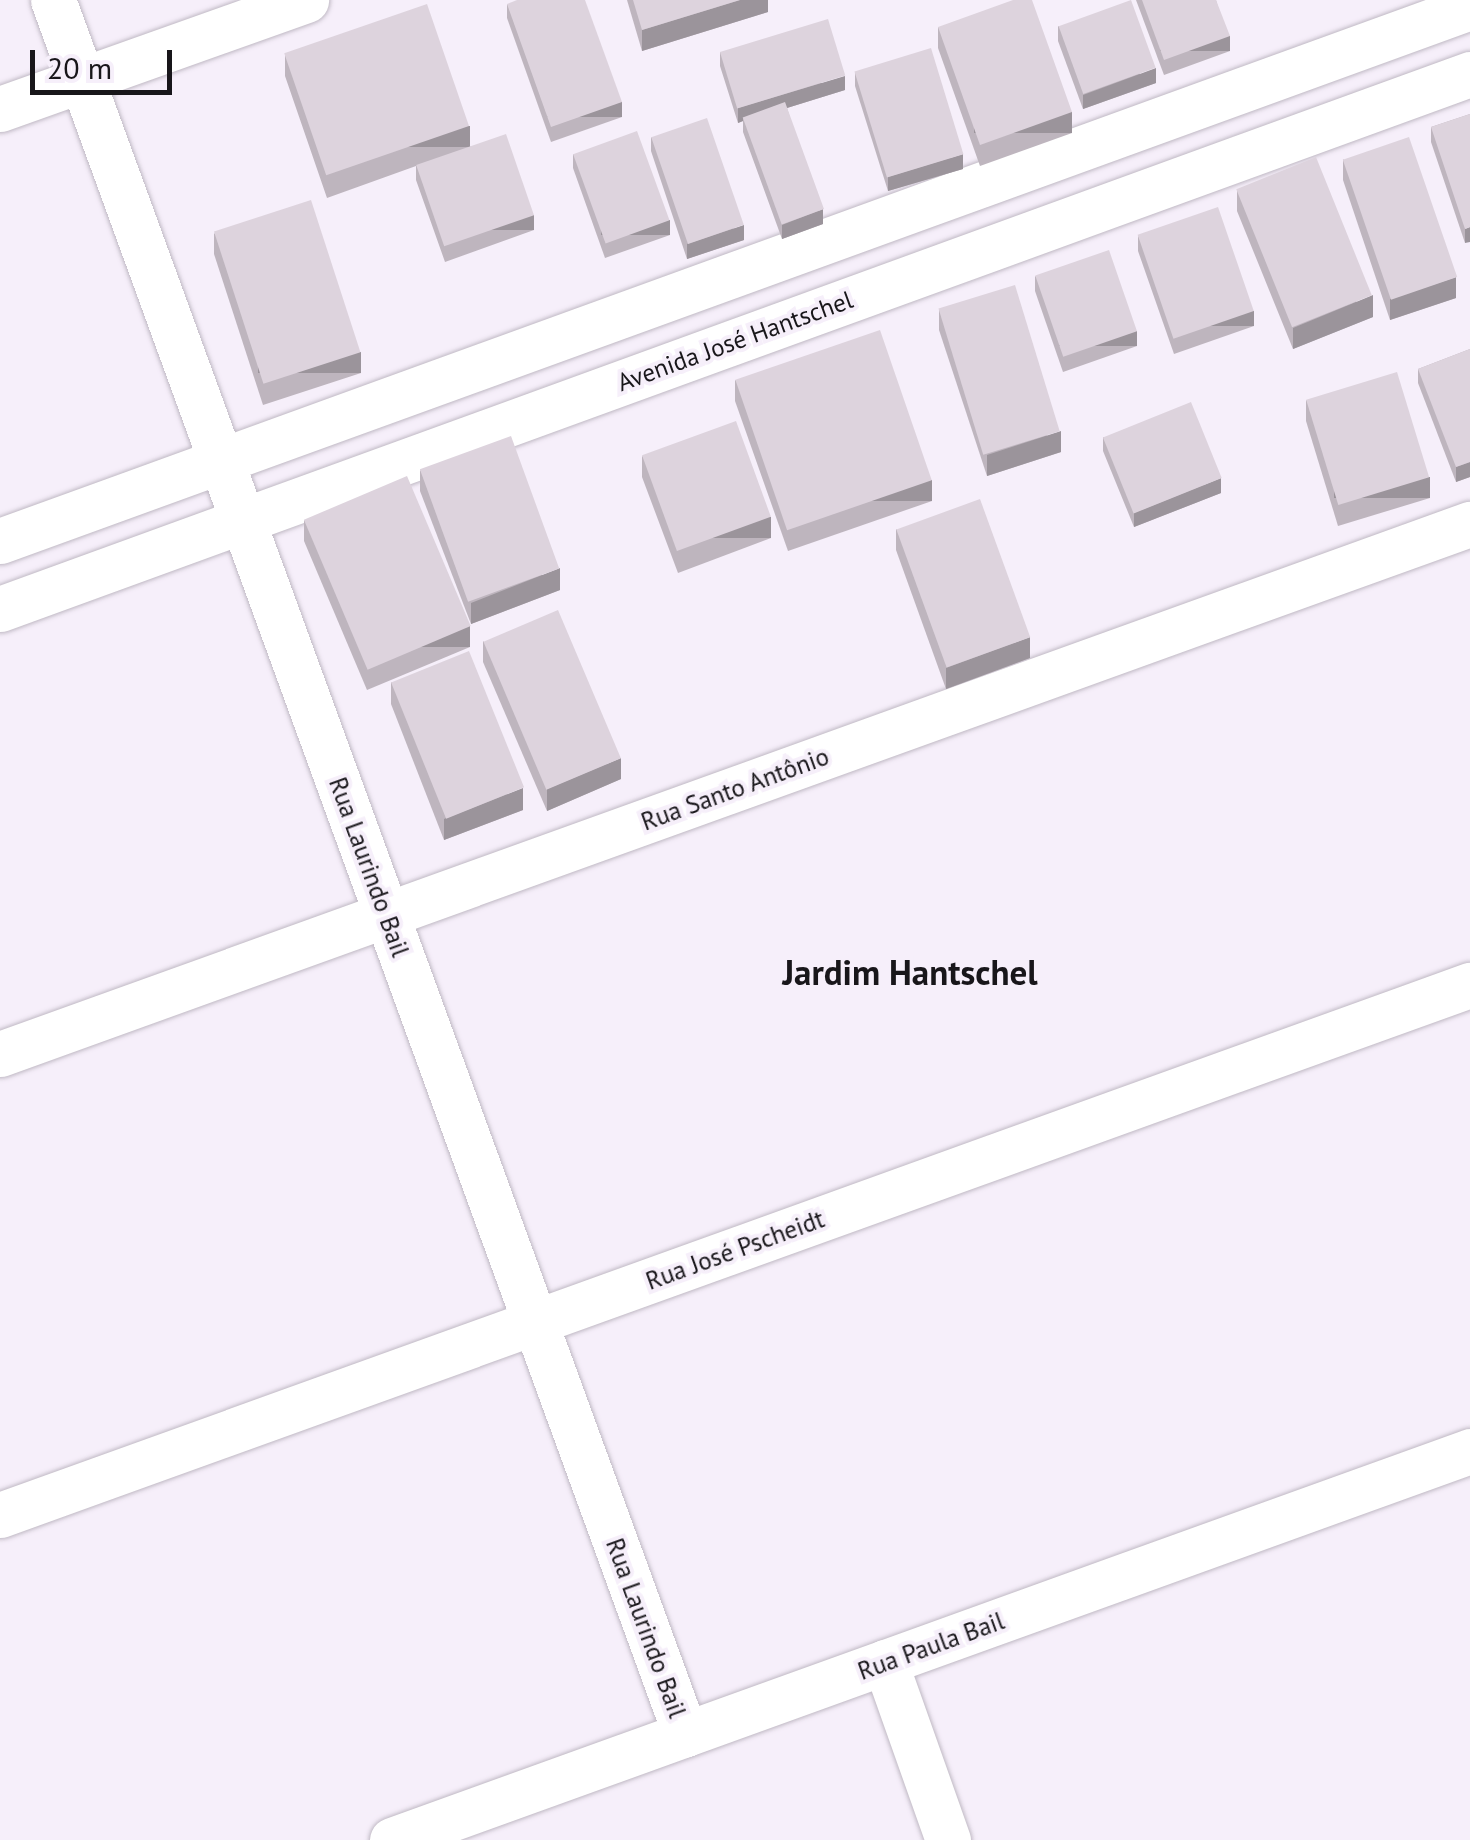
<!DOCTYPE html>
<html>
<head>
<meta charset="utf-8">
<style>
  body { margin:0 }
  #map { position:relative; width:1470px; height:1840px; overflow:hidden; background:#f6effa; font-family:"PT Sans",sans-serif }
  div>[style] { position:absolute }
  .roads { filter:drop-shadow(0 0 2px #c0b9c4) drop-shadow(0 0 2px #c0b9c4) }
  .minor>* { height:45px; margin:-22.5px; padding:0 22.5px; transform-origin:22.5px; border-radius:22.5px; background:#fff }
  .wall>* { inset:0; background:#beb5be }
  .shaded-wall>* { inset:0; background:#9b949b; transform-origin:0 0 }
  .building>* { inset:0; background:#ddd3dd; transform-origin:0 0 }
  span { translate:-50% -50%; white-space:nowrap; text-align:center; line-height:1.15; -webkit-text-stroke:8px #f6effa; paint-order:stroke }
  .street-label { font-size:25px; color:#18161a }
  .district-label { font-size:35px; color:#18161a; font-weight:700 }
  .scale { position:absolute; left:30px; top:50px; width:142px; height:45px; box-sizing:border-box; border:5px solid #18161a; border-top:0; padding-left:12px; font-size:30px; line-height:35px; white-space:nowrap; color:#18161a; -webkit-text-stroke:8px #f6effa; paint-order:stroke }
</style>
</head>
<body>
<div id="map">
  <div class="roads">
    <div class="minor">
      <div style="left:53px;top:0;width:1846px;rotate:69.97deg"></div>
      <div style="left:0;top:109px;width:325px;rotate:-19.6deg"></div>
      <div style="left:0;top:541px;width:1564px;rotate:-19.96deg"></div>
      <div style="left:0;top:609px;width:1564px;rotate:-20deg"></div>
      <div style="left:0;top:1054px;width:1563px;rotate:-19.83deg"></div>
      <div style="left:0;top:1515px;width:1563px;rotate:-19.83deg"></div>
      <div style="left:885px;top:1662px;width:189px;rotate:70.5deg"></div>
      <div style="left:392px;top:1840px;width:1146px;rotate:-19.84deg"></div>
    </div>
  </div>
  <div class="wall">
    <div style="clip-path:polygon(627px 0,768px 0,768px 12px,642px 51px)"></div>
    <div style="clip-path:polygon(1136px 0,1216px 0,1230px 51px,1164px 75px)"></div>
    <div style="clip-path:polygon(507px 4px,622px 117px,551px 142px,507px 18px)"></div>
    <div style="clip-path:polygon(1058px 26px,1156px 83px,1083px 109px,1058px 41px)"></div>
    <div style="clip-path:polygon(938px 27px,1072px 133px,980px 166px,938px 48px)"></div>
    <div style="clip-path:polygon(720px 52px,845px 90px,787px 108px,823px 224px,782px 239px,743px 132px,743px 121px,738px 123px,720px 66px)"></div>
    <div style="clip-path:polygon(285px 55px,470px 146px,534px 230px,445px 262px,416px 180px,416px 166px,327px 198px,285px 76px)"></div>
    <div style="clip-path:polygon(855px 72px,963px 169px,888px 191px,855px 86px)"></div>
    <div style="clip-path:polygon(1470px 114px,1465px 243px,1431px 142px,1431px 127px)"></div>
    <div style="clip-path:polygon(651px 137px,744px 240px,687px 259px,651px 151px)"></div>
    <div style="clip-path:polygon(573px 154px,670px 235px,605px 258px,573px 168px)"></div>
    <div style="clip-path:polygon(1343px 159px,1456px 298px,1390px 320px,1343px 180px)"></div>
    <div style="clip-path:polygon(1237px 190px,1373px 317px,1293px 349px,1237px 211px)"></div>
    <div style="clip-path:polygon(214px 233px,361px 373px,263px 405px,214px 254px)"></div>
    <div style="clip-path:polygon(1138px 236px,1254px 326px,1174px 354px,1138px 251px)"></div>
    <div style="clip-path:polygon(1035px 276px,1137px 346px,1063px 372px,1035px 291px)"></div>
    <div style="clip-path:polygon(939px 309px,1061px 452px,987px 476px,939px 330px)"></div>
    <div style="clip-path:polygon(1470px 349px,1470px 477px,1456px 482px,1418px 383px,1418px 369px)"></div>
    <div style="clip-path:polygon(735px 380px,932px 501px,788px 551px,735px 401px)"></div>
    <div style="clip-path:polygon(1306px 400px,1430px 498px,1338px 526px,1306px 421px)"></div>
    <div style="clip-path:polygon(1103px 437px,1221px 493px,1134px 527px,1103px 451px)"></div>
    <div style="clip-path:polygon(642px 456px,771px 538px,678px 573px,642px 477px)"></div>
    <div style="clip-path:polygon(420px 470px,560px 590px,471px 624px,420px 491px)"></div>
    <div style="clip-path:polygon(304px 520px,470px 647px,367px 690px,304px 541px)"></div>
    <div style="clip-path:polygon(896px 529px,1030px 658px,946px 689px,896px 550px)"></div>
    <div style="clip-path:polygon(483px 641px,621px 779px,547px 811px,483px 662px)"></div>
    <div style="clip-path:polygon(391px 682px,523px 810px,444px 840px,391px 704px)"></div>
  </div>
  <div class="shaded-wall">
    <div style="clip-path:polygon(740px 0,768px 0,768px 12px,642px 51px,642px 30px)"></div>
    <div style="left:1230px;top:36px;width:15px;height:70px;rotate:90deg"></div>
    <div style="clip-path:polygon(1156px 68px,1156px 83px,1083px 109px,1083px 95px)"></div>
    <div style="clip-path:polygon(845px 76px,845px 90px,745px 121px,743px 117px,743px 121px,738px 123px,738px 108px)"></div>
    <div style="left:622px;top:102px;width:15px;height:75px;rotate:90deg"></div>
    <div style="left:1072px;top:112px;width:21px;height:98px;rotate:90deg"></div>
    <div style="left:470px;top:126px;width:21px;height:151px;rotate:90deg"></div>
    <div style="clip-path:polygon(963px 154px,963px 169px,888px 191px,888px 177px)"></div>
    <div style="clip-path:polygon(823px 209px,823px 224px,782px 239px,782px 225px)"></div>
    <div style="left:534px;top:215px;width:15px;height:95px;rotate:90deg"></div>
    <div style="left:670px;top:220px;width:15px;height:69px;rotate:90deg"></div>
    <div style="clip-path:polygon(744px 225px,744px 240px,687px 259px,687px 244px)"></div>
    <div style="clip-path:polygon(1470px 227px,1470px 242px,1465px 243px,1465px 229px)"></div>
    <div style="clip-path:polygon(1456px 277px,1456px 298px,1390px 320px,1390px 299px)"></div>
    <div style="clip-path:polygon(1373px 295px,1373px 317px,1293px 349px,1293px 328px)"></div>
    <div style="left:1254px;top:311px;width:15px;height:85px;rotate:90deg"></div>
    <div style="left:1137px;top:331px;width:15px;height:78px;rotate:90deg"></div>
    <div style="left:361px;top:352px;width:21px;height:103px;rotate:90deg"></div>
    <div style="clip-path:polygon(1061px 431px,1061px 452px,987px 476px,987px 455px)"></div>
    <div style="clip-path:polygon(1470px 462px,1470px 477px,1456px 482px,1456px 467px)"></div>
    <div style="left:1430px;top:477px;width:21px;height:96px;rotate:90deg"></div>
    <div style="clip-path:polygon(1221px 478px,1221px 493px,1134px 527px,1134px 513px)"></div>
    <div style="left:932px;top:480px;width:21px;height:152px;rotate:90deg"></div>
    <div style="left:771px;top:517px;width:21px;height:99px;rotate:90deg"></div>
    <div style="clip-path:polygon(560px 568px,560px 590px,471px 624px,471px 603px)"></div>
    <div style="left:470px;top:626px;width:21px;height:112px;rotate:90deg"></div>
    <div style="clip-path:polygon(1030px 637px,1030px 658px,946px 689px,946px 668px)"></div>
    <div style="clip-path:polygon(621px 758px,621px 779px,547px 811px,547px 789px)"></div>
    <div style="clip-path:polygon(523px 788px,523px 810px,444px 840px,444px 819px)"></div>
  </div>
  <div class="building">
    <div style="clip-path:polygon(517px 0,585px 0,622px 102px,551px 127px,507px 4px)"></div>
    <div style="clip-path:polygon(633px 0,740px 0,642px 30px)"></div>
    <div style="clip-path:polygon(1013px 0,1032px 0,1072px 112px,980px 145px,938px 27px)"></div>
    <div style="left:1131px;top:0;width:72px;height:77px;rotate:70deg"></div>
    <div style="clip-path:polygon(1142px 0,1216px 0,1230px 36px,1164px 60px)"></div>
    <div style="left:427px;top:4px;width:129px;height:151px;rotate:71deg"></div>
    <div style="left:828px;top:19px;width:59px;height:113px;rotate:73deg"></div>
    <div style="left:931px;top:48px;width:111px;height:80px;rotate:73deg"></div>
    <div style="left:785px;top:102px;width:114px;height:45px;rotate:70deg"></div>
    <div style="clip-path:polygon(1470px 114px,1470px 227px,1465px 229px,1431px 127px)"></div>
    <div style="left:707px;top:118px;width:113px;height:59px;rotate:71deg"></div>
    <div style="left:637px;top:131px;width:95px;height:68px;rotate:70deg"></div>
    <div style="left:506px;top:134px;width:86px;height:95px;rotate:71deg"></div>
    <div style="left:1409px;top:137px;width:148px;height:70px;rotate:71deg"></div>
    <div style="left:1316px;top:157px;width:149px;height:86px;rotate:68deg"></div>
    <div style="left:311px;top:200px;width:160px;height:102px;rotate:72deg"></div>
    <div style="left:1218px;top:207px;width:110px;height:85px;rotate:71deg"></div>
    <div style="left:1109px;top:250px;width:86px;height:78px;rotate:71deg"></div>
    <div style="left:1015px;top:285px;width:153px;height:80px;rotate:73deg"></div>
    <div style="left:880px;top:330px;width:159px;height:153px;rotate:71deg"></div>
    <div style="clip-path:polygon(1470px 349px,1470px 462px,1456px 467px,1418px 369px)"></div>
    <div style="left:1397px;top:372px;width:110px;height:95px;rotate:73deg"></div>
    <div style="left:1191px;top:402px;width:82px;height:95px;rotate:68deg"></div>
    <div style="left:736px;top:421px;width:102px;height:100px;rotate:70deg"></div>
    <div style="left:511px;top:436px;width:141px;height:97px;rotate:70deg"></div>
    <div style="left:407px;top:476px;width:163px;height:112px;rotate:67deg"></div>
    <div style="left:980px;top:499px;width:147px;height:89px;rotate:70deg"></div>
    <div style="left:558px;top:610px;width:161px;height:81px;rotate:67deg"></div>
    <div style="left:469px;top:651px;width:147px;height:84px;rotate:68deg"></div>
  </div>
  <div class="street-label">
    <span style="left:735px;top:341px;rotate:-20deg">Avenida José Hantschel</span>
    <span style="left:735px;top:789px;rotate:-20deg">Rua Santo Antônio</span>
    <span style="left:369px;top:867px;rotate:70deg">Rua Laurindo Bail</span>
    <span style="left:735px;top:1250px;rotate:-20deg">Rua José Pscheidt</span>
    <span style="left:646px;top:1628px;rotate:70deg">Rua Laurindo Bail</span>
    <span style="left:931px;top:1646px;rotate:-20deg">Rua Paula Bail</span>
  </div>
  <div class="district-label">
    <span style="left:910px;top:972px">Jardim Hantschel</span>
  </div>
  <div class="scale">20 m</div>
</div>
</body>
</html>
